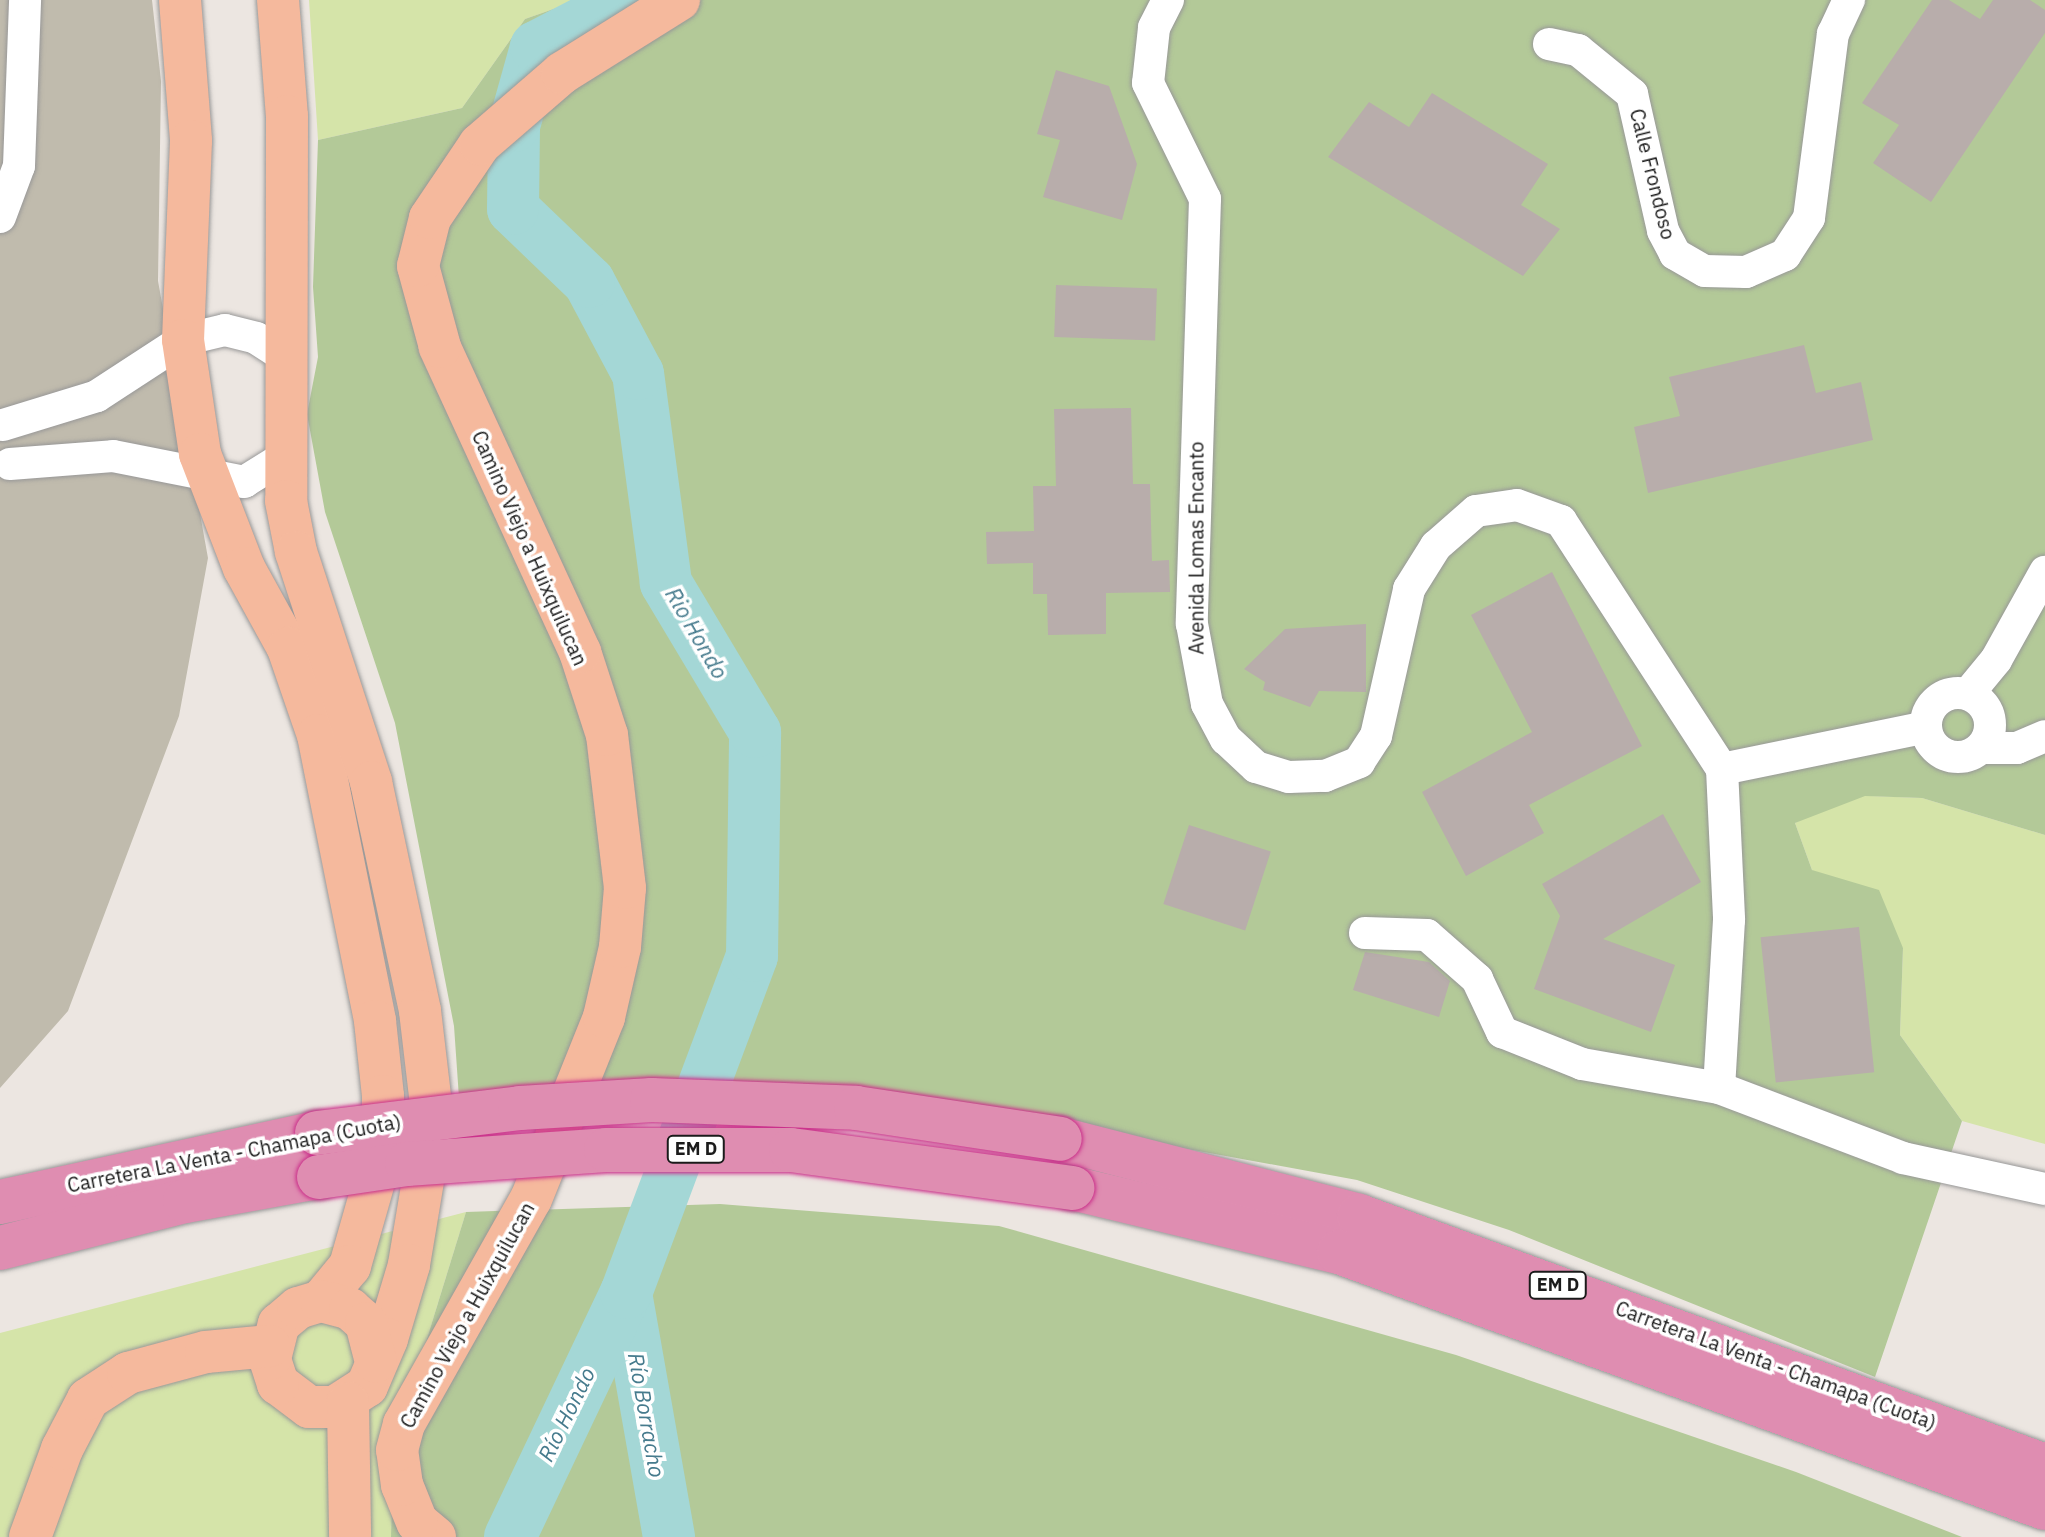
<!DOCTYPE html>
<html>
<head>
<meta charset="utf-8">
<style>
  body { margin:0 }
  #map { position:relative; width:2045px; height:1537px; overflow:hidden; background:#ece6e1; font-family:"IBM Plex Sans",sans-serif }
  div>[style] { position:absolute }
  .construction>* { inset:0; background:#c0bbad }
  .grass>* { inset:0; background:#d5e4a9 }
  .forest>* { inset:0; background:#b3c998 }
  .river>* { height:52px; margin:-26px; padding:0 26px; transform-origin:26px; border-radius:26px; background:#a4d7d6 }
  .building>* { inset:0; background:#b8adab; transform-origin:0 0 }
  .roads { filter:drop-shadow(0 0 2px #989898) drop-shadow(0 0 2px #989898) }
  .minor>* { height:32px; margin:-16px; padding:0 16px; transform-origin:16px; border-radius:16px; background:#fff }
  .minor>.ring { margin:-16px; padding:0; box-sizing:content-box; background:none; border:32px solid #fff; border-radius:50% }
  .major>* { height:42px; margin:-21px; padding:0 21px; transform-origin:21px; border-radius:21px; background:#f5b99d }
  .highway>* { height:44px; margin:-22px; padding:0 22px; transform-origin:22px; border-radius:22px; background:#df8db1 }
  .bridges { filter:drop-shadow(0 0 2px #ca2f8a) drop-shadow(0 0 2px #ca2f8a) }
  .highway-bridge>* { height:44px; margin:-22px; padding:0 22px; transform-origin:22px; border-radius:22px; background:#df8db1 }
  span { translate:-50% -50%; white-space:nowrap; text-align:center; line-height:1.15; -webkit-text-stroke:7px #fff; paint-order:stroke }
  .shield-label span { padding:2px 6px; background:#fff; border:2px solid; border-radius:6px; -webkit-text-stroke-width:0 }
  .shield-label { font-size:18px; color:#1b1b1b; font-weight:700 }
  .street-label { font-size:20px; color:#1b1b1b }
  .water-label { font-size:22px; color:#467b8d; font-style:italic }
</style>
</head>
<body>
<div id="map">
  <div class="construction">
    <div style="clip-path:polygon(0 0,152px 0,161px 81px,158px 281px,208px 558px,179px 716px,68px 1011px,0 1088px)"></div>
  </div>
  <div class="grass">
    <div style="clip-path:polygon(309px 0,579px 0,525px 19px,462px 108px,318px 140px)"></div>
    <div style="clip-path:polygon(1845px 795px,1922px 798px,2045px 835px,2045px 1144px,1962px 1121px,1900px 1035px,1903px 948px,1812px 870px,1795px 823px)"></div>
    <div style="clip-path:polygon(466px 1212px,393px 1449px,391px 1537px,0 1537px,0 1333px)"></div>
  </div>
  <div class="forest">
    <div style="clip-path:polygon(579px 0,2045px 0,2045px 835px,1922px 798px,1865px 796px,1795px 823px,1812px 870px,1879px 890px,1903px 948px,1900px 1035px,1962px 1121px,1875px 1377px,1509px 1230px,1357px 1180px,1171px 1146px,459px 1098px,454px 1026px,395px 723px,325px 512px,307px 414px,318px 357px,313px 287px,318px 140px,462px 108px,525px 19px)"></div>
    <div style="clip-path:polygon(720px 1204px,999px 1226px,1456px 1355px,1796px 1472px,1962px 1537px,391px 1537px,393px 1449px,466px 1212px)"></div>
  </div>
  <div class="river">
    <div style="left:626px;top:1293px;width:248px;rotate:80deg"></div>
    <div style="left:510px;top:1537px;width:270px;rotate:-64.6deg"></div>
    <div style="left:626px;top:1293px;width:360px;rotate:-69.5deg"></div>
    <div style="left:752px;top:956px;width:224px;rotate:-89.2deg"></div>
    <div style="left:755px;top:732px;width:174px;rotate:-120.9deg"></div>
    <div style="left:666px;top:583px;width:211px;rotate:-97.6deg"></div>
    <div style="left:638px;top:374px;width:104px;rotate:-118deg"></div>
    <div style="left:589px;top:282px;width:105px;rotate:-136.2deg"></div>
    <div style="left:513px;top:209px;width:83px;rotate:-89.3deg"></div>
    <div style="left:514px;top:126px;width:82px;rotate:-74.4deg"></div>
    <div style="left:536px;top:47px;width:102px;rotate:-27.3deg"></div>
  </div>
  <div class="building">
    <div style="clip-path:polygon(1932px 0,1949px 0,1980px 19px,1993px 0,2030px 0,2045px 10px,2045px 33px,1931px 202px,1873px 163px,1899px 125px,1862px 103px)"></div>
    <div style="clip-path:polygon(1056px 70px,1109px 86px,1137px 164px,1122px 220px,1043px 197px,1060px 140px,1037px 134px)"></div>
    <div style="clip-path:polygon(1432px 93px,1548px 164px,1521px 205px,1560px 229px,1523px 276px,1328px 157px,1369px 102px,1409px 127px)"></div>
    <div style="left:1056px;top:285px;width:101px;height:52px;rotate:2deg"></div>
    <div style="clip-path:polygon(1804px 345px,1816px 393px,1861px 382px,1873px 440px,1648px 493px,1634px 427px,1680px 416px,1669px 377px)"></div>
    <div style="clip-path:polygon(1131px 408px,1133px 484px,1150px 484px,1152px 561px,1169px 560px,1170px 592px,1106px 593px,1106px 634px,1048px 635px,1047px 594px,1033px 594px,1033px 563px,987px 564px,986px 532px,1034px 531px,1033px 486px,1056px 486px,1054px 409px)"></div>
    <div style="clip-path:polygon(1552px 572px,1642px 746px,1529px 805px,1544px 833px,1466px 876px,1422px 792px,1532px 732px,1471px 615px)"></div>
    <div style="clip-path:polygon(1366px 624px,1366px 692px,1319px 691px,1310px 707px,1263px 690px,1265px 682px,1244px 669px,1285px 629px)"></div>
    <div style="clip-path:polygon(1663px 814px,1701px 882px,1603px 939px,1675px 965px,1651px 1032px,1534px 989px,1560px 916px,1542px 884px)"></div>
    <div style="left:1189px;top:825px;width:86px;height:83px;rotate:18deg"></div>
    <div style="left:1859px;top:927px;width:146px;height:99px;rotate:84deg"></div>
    <div style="clip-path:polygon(1365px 952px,1429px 962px,1450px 981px,1439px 1017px,1353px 990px)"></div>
  </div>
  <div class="roads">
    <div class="minor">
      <div style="left:1168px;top:0;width:31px;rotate:117deg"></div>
      <div style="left:1154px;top:28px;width:55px;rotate:96.2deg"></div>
      <div style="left:1148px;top:83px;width:129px;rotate:63.8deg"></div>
      <div style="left:1205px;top:199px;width:425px;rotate:91.8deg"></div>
      <div style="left:1192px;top:624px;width:81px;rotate:79.4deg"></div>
      <div style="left:1207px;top:704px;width:40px;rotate:62deg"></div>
      <div style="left:1226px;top:739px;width:41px;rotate:43deg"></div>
      <div style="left:1256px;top:767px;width:34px;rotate:17deg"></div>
      <div style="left:1289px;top:777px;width:36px;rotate:-2deg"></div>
      <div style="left:1325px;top:776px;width:37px;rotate:-22deg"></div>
      <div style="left:1359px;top:762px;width:31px;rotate:-57deg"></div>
      <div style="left:1376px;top:736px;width:151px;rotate:-77.3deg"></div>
      <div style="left:1409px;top:589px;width:51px;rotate:-57.9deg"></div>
      <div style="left:1436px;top:546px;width:53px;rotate:-41.2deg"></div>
      <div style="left:1476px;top:511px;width:41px;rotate:-8.3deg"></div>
      <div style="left:1517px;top:505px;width:47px;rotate:20deg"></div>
      <div style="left:1561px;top:521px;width:296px;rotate:57deg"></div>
      <div style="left:1722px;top:769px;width:151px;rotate:87.3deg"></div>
      <div style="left:1729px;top:920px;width:168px;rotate:93.4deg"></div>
      <div style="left:1549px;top:44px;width:30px;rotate:12deg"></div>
      <div style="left:1578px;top:50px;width:70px;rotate:39.2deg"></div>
      <div style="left:1632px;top:94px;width:140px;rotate:77.2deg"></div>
      <div style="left:1663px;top:231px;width:26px;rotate:62deg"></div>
      <div style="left:1675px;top:254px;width:34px;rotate:30deg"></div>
      <div style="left:1705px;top:271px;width:41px;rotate:1.4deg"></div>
      <div style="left:1746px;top:272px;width:43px;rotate:-23.6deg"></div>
      <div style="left:1785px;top:255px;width:44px;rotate:-57deg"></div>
      <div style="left:1809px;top:218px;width:186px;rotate:-82.6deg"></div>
      <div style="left:1833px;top:34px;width:38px;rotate:-65deg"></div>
      <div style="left:0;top:217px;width:54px;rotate:-69.6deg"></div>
      <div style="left:19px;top:166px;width:166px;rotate:-87.9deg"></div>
      <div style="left:3px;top:425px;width:98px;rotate:-17.1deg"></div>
      <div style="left:97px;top:396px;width:103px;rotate:-33.1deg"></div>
      <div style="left:183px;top:340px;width:43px;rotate:-13.4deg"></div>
      <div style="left:225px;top:330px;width:32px;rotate:14deg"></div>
      <div style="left:256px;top:338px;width:31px;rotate:33deg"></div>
      <div style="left:10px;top:464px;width:103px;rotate:-4.4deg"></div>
      <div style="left:113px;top:456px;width:134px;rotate:11.2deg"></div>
      <div style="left:244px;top:482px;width:44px;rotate:-31.9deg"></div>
      <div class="ring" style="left:1926px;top:693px;width:32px;height:32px"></div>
      <div style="left:1968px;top:694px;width:44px;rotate:-50.5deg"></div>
      <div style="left:1996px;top:660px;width:101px;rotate:-60.9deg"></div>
      <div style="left:1981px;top:748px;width:36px"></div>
      <div style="left:2017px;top:748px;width:30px;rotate:-23deg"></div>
      <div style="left:1722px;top:769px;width:208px;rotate:-11.6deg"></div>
      <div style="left:1365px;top:933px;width:62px;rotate:1.8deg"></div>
      <div style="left:1427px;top:935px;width:67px;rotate:41.3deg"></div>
      <div style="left:1477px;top:979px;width:59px;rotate:64.7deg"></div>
      <div style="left:1502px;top:1032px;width:86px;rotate:21.8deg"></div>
      <div style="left:1582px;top:1064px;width:139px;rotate:9.9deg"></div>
      <div style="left:1719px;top:1088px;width:197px;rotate:20.8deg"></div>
      <div style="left:1903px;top:1158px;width:145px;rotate:12.3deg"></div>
    </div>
    <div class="major">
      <div style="left:180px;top:0;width:141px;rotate:85.5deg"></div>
      <div style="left:191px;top:141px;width:199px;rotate:92.3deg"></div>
      <div style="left:183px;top:340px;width:115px;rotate:81.5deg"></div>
      <div style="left:200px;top:454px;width:122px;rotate:68.9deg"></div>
      <div style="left:244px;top:568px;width:91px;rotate:61.2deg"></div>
      <div style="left:288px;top:648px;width:92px;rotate:71deg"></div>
      <div style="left:318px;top:735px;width:292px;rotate:78.7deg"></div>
      <div style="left:375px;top:1021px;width:75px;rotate:83.9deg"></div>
      <div style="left:383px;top:1096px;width:54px;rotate:90deg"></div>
      <div style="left:383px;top:1150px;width:121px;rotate:105.9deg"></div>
      <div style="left:350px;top:1266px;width:45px;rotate:129.6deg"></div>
      <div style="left:278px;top:0;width:116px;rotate:85.6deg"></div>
      <div style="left:287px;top:116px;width:385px;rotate:90.1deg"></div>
      <div style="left:286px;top:501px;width:52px;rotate:78.9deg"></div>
      <div style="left:296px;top:552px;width:242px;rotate:71.9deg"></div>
      <div style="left:371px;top:782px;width:234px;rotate:77.9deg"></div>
      <div style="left:420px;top:1011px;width:111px;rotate:83.3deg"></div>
      <div style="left:433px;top:1121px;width:146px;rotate:99.5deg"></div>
      <div style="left:409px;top:1265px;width:77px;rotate:106.6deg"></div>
      <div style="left:387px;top:1339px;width:51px;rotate:113.1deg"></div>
      <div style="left:367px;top:1386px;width:38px;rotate:147deg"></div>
      <div style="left:335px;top:1407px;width:26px;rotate:180deg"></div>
      <div style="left:309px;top:1407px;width:39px;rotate:-143deg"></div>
      <div style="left:278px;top:1384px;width:26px;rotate:-108deg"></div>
      <div style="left:270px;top:1359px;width:36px;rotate:-76deg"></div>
      <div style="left:279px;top:1324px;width:25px;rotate:-40deg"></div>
      <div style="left:298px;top:1308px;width:24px;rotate:-17deg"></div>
      <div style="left:321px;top:1301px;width:30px;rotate:15deg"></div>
      <div style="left:350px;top:1309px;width:21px;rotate:41deg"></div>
      <div style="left:366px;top:1323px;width:40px;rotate:75.6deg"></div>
      <div style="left:348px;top:1403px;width:134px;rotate:89.1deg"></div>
      <div style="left:30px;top:1537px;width:94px;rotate:-70deg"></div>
      <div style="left:62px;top:1449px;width:56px;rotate:-62.5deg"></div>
      <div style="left:88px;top:1399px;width:48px;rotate:-33deg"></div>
      <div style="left:128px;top:1373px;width:81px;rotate:-15.1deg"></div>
      <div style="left:206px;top:1352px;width:64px;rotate:-5.4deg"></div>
      <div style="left:435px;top:1537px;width:23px;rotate:-140deg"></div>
      <div style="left:417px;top:1522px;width:40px;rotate:-112deg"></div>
      <div style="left:402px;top:1485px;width:35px;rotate:-98deg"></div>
      <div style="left:397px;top:1450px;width:27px;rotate:-75deg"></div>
      <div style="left:404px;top:1424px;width:258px;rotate:-60.6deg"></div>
      <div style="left:531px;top:1199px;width:196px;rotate:-68.1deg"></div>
      <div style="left:604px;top:1017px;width:72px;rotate:-77.1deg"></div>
      <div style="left:620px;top:947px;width:59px;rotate:-85.2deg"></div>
      <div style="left:625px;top:888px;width:154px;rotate:-96.7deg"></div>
      <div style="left:607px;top:735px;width:87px;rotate:-108deg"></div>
      <div style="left:580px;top:652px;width:336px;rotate:-114.7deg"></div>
      <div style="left:440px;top:347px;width:84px;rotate:-105.2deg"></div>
      <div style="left:418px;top:266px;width:49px;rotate:-76deg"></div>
      <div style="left:430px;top:218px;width:89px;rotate:-56deg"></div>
      <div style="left:480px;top:144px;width:108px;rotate:-40.9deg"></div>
      <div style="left:562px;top:73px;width:138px;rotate:-32deg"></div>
    </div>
    <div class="highway">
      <div style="left:1060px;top:1139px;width:309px;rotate:14.4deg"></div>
      <div style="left:1359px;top:1216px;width:730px;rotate:20.02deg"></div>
      <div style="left:1072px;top:1188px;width:275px;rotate:13.5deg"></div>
      <div style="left:1339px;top:1252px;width:751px;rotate:19.93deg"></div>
      <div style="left:0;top:1202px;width:324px;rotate:-12.3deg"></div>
      <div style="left:0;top:1248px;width:191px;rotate:-14.3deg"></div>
      <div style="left:185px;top:1201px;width:136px;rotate:-10.2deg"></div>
    </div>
  </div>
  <div class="bridges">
    <div class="highway-bridge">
      <div style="left:317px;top:1133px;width:205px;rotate:-7deg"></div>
      <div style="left:520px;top:1108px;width:132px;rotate:-3.5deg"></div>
      <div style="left:652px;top:1100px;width:204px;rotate:2.2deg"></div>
      <div style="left:856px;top:1108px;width:206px;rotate:8.6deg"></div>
      <div style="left:319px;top:1177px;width:89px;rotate:-8.4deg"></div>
      <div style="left:407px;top:1164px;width:199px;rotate:-4deg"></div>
      <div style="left:606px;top:1150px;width:185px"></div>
      <div style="left:791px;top:1150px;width:284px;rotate:7.7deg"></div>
    </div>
  </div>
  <div class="shield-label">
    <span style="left:696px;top:1149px">EM D</span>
    <span style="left:1558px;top:1285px">EM D</span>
  </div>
  <div class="street-label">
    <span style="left:1653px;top:174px;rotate:76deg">Calle Frondoso</span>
    <span style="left:530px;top:548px;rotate:66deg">Camino Viejo a Huixquilucan</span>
    <span style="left:1196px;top:548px;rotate:-90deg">Avenida Lomas Encanto</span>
    <span style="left:234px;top:1153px;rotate:-11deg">Carretera La Venta - Chamapa (Cuota)</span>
    <span style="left:467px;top:1315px;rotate:-61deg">Camino Viejo a Huixquilucan</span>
    <span style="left:1776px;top:1365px;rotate:20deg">Carretera La Venta - Chamapa (Cuota)</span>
  </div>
  <div class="water-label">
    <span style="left:697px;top:633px;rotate:60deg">Rio Hondo</span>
    <span style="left:566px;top:1414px;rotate:-64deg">Río Hondo</span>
    <span style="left:647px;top:1415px;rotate:80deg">Río Borracho</span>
  </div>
</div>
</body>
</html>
